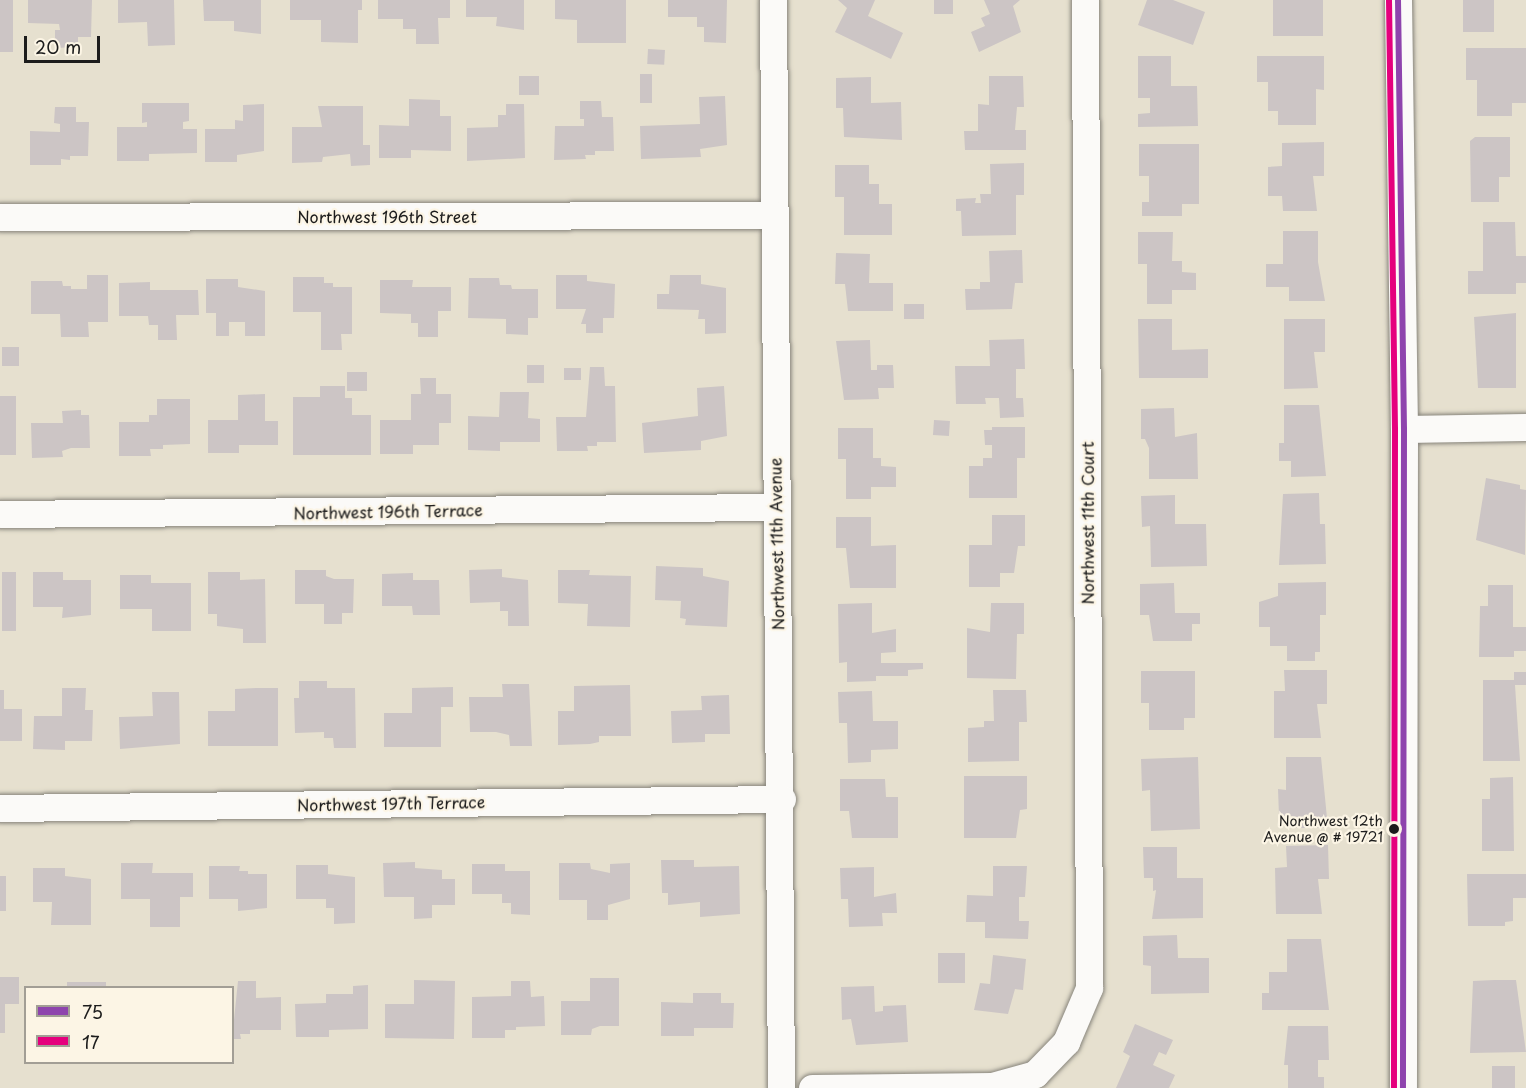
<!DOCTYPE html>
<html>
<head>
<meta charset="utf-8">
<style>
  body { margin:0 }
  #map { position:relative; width:1526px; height:1088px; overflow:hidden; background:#e6e0cf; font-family:"Playpen Sans",sans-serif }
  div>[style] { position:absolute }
  .building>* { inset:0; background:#ccc5c5; transform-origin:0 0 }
  .roads { filter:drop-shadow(0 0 2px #87847b) drop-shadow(0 0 2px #87847b) }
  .minor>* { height:27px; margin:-13.5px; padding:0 13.5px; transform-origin:13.5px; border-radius:13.5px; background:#fbfaf8 }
  .bus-1>* { height:6px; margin:-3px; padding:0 3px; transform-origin:3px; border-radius:3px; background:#8e44ad }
  .bus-2>* { height:6px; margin:-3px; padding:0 3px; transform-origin:3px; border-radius:3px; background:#e5007d }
  .dots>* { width:16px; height:16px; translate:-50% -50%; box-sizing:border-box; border:3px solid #fcf5e5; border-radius:50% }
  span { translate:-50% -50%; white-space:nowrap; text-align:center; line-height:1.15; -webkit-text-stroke:4.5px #fcf5e5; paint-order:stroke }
  .bus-label { font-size:14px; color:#1c1c1c }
  .right { translate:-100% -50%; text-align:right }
  .street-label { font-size:16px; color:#1c1c1c }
  .legend { position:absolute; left:24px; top:986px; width:210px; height:78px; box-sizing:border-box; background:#fcf5e5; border:2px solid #a29e95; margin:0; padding:8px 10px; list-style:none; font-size:18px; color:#1c1c1c }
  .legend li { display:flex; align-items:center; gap:12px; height:30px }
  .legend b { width:30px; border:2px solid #a29e95 }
  .scale { position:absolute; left:24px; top:36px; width:76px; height:27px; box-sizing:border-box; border:3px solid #1c1c1c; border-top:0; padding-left:8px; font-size:18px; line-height:21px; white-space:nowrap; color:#1c1c1c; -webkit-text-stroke:4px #fcf5e5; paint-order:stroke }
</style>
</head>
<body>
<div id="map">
  <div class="building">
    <div style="left:0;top:0;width:13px;height:52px"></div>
    <div style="clip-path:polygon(28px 0,92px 0,91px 37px,78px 37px,78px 47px,55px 48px,55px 30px,60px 30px,59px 24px,28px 23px)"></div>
    <div style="clip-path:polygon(118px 0,174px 0,175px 45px,148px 46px,147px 22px,118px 23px)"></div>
    <div style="clip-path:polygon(203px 0,261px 0,261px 34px,234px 31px,234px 21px,204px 21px)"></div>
    <div style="clip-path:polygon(290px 0,362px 0,362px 10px,358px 10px,358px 43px,321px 42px,321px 20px,290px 20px)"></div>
    <div style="clip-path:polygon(378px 0,450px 0,450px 18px,438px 18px,439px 44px,416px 44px,416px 29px,403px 29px,403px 19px,378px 19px)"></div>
    <div style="clip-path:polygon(466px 0,524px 0,524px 30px,496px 26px,497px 17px,466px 17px)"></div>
    <div style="clip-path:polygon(555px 0,626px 0,626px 43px,577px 43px,577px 20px,555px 19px)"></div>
    <div style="clip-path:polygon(668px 0,727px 0,726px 43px,704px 42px,704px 27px,697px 27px,697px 17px,668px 17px)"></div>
    <div style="clip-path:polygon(838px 0,875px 0,868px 16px,903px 33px,891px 59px,835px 32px,847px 8px)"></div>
    <div style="left:934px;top:0;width:19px;height:14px"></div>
    <div style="clip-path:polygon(984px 0,1020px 0,1013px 6px,1021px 32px,979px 52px,971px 32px,985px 26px,981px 18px,990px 14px)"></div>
    <div style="clip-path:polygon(1147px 0,1173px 0,1205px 12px,1193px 45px,1138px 25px)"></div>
    <div style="left:1323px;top:0;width:36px;height:50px;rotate:90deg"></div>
    <div style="left:1463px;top:0;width:31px;height:32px"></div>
    <div style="clip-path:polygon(1466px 48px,1526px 48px,1526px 103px,1512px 103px,1512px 116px,1477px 116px,1477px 80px,1466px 80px)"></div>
    <div style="left:648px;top:49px;width:17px;height:15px;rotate:3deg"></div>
    <div style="clip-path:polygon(1138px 56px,1171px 56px,1171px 86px,1197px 86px,1198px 126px,1138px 127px,1138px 114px,1150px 113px,1150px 98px,1138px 98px)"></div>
    <div style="clip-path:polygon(1257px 56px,1324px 56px,1324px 90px,1316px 89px,1316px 125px,1278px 125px,1278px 111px,1268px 111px,1268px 82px,1257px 82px)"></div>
    <div style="left:640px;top:74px;width:12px;height:29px"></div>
    <div style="left:519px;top:76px;width:20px;height:19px"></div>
    <div style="clip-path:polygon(989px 76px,1023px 76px,1024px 107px,1017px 107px,1015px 130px,1026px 130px,1026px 150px,965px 150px,964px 131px,978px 131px,978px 104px,989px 105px)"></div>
    <div style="clip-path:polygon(871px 77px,871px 103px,901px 102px,902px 140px,844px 137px,843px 108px,836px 108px,836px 78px)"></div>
    <div style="clip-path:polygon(725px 96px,727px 145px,700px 149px,701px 157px,641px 159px,640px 126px,700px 124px,699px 97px)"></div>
    <div style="clip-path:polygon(409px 99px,440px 100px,440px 116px,451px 116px,451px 151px,411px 150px,411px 158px,379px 158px,379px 125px,409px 126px)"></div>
    <div style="clip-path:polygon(580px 101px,601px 101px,602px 117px,613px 117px,614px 151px,595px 151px,595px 155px,585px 155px,586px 159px,554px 160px,555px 126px,584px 126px,584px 119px,580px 119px)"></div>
    <div style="clip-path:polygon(142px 103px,189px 103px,189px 121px,183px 122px,183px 129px,197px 129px,197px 153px,149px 154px,149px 161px,117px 161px,117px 127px,147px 127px,147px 122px,142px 123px)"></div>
    <div style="clip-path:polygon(264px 104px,264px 151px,237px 155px,237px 162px,205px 162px,205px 129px,235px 129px,235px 120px,243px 121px,243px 105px)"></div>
    <div style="clip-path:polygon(506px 104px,524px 104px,525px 158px,467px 161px,467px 128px,498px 127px,498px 115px,506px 115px)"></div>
    <div style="clip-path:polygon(318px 106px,363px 106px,363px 145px,370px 145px,370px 165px,351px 166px,350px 154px,323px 157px,322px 162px,292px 163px,292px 127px,322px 127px)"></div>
    <div style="clip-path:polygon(55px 107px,76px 107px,76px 122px,89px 122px,88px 156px,70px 156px,70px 160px,61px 159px,61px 165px,30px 165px,30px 131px,60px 132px,60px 124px,54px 123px)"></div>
    <div style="clip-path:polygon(1475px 137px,1510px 137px,1510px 177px,1499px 177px,1499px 202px,1471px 202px,1470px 141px)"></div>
    <div style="clip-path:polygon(1324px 142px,1324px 176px,1313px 176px,1317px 211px,1283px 211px,1282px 196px,1268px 196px,1268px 167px,1282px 166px,1282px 143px)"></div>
    <div style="clip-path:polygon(1139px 144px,1199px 144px,1199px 204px,1182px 204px,1182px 216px,1142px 216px,1142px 202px,1149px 202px,1149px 176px,1139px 176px)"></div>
    <div style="clip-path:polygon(1024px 163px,1024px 195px,1016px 195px,1016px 235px,962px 236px,961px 211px,956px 211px,956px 199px,976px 198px,975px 203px,981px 203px,980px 194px,991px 194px,990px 164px)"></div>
    <div style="clip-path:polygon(835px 165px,869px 165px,869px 184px,879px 184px,879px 204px,892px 204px,892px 235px,844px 235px,844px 197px,835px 197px)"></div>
    <div style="clip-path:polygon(1483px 222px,1515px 222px,1516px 256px,1526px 256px,1526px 283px,1516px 283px,1516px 294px,1468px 294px,1468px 271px,1483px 271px)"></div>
    <div style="clip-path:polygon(1283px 231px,1318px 231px,1318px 262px,1325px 301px,1289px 301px,1289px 287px,1266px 287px,1266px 264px,1283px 264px)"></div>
    <div style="clip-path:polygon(1138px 232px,1173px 232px,1172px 261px,1182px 261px,1182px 272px,1196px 273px,1196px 290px,1172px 290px,1172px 304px,1147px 304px,1147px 264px,1138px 264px)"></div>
    <div style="clip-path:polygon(1022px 250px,1023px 283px,1015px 283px,1012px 309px,966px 310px,965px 289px,980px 289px,980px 282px,990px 282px,989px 251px)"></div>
    <div style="clip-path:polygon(836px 253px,870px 254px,869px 283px,893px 283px,893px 311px,848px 311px,845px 284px,835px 284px)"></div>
    <div style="clip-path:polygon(87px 275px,108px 275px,108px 322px,88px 322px,89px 337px,61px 337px,60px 314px,31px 314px,31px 281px,62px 281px,63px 286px,71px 286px,71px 289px,87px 289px)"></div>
    <div style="clip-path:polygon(556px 275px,587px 275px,587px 281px,615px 284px,614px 318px,603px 318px,603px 333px,586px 333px,586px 324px,581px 324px,586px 309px,556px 309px)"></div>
    <div style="clip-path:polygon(670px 275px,701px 275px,701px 284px,726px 288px,726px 333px,705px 334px,705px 319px,698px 319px,699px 310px,657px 309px,657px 294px,669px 294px)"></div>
    <div style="clip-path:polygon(293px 277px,324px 277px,324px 283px,333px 283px,333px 287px,352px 287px,352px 334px,341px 334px,342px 350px,321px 350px,321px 312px,293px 312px)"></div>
    <div style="clip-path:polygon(469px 278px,499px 278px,500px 285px,511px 285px,512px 289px,538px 289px,538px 318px,528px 318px,528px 335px,506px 334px,506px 319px,468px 318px)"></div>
    <div style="clip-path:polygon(206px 279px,238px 279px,238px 287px,265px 291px,265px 336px,245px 336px,245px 322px,229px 322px,229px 336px,216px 336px,216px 313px,206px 313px)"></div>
    <div style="clip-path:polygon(380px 280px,413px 280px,412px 287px,451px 287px,451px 311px,438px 311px,438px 337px,418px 337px,418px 323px,411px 323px,411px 314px,380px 313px)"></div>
    <div style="clip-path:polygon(150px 282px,150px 290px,198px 290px,199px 315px,176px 315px,177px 340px,158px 340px,158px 325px,149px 325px,148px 316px,119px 316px,119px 283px)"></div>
    <div style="left:904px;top:304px;width:20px;height:15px"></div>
    <div style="clip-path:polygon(1516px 313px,1516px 388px,1478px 388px,1474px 317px)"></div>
    <div style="clip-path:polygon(1138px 319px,1172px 319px,1172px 350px,1208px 349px,1208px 378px,1139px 378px)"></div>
    <div style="clip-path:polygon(1284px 319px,1325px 319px,1325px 352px,1314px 352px,1318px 388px,1284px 389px)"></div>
    <div style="clip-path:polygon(1024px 339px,1025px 369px,1016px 369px,1016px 398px,1023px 398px,1024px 417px,1000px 418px,999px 398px,985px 398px,986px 404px,956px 404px,955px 366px,990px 366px,989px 340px)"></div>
    <div style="clip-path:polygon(870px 340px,871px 370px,877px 370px,877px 365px,893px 365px,894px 388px,878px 388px,879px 399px,844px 400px,836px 341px)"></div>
    <div style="left:19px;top:347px;width:19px;height:17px;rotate:90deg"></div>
    <div style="left:527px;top:365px;width:17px;height:18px"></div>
    <div style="clip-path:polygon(590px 367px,604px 367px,605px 386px,615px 386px,616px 442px,597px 442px,597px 446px,587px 446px,588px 451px,557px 451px,556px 417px,586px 417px)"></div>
    <div style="left:564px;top:368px;width:17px;height:12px"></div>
    <div style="left:347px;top:372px;width:20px;height:19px"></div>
    <div style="clip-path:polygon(420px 378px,436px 378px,436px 394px,451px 394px,451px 423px,439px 423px,439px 445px,413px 445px,413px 454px,380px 454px,380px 420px,411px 420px,411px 394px,421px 394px)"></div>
    <div style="clip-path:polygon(320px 386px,345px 386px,345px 398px,352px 398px,352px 415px,371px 415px,371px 455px,293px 455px,293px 397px,320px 397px)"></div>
    <div style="clip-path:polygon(724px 386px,727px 436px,701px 441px,701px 450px,644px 453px,642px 423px,698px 416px,697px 388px)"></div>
    <div style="clip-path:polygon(500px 392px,529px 392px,528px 418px,540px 419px,540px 442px,500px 442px,500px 451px,468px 450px,468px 416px,499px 417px)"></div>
    <div style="clip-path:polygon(265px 394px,265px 421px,278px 421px,278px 445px,239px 445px,239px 453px,208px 453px,208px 420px,238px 420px,238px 395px)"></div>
    <div style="left:0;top:396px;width:16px;height:59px"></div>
    <div style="clip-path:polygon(157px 399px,190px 399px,190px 444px,163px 445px,163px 449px,150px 449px,151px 456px,119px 456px,119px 422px,149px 422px,149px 415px,157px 415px)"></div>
    <div style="clip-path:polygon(1284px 405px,1319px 405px,1326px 476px,1291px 477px,1291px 461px,1279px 461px,1279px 443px,1284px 443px)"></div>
    <div style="clip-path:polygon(1174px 408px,1175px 437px,1197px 433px,1198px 479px,1149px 479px,1149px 448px,1145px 439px,1141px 439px,1141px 409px)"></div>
    <div style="clip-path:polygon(81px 410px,81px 415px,89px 415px,90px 448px,71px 448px,62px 451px,63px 457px,32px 458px,31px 423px,63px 423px,62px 411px)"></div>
    <div style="left:934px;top:420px;width:16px;height:15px;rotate:4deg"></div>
    <div style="clip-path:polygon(992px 427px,1025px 427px,1025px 458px,1017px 458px,1017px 498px,969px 498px,969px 466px,983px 466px,983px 458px,992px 458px,992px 445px,985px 445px,984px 430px,992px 430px)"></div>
    <div style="clip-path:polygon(838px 428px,873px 428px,873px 458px,881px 458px,881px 466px,896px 467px,896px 487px,871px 487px,871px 499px,846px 499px,846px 459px,838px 459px)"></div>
    <div style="clip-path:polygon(1486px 478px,1520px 485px,1520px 489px,1526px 490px,1525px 555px,1476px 540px)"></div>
    <div style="clip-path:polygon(1319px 493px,1320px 524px,1325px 524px,1326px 564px,1279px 565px,1283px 494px)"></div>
    <div style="clip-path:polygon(1175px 495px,1175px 524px,1206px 524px,1207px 566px,1151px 567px,1150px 526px,1142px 527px,1141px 496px)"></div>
    <div style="clip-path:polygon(992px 515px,1025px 515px,1025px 546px,1018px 546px,1014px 573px,1000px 573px,1000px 587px,969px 587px,969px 545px,992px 545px)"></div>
    <div style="clip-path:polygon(836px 517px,871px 517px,871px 546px,896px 545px,896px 588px,850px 588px,846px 548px,836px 548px)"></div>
    <div style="clip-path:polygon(656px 566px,703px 568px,703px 576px,729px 581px,727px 627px,685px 625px,686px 619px,680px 618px,681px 601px,655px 600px)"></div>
    <div style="clip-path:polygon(502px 569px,502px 577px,528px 580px,529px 626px,508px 626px,508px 611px,500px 611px,500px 602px,470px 603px,469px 570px)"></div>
    <div style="clip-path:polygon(295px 570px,326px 570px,326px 576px,334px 579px,354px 579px,353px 613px,342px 613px,342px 624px,324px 624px,324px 604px,295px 604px)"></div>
    <div style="clip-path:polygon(558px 570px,590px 570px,589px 575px,631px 576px,630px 627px,587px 626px,588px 604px,558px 603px)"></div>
    <div style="left:2px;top:572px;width:14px;height:59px"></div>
    <div style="clip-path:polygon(33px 572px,63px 572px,63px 580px,91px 580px,91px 615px,62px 618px,63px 607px,33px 607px)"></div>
    <div style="clip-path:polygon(208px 572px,240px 572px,240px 580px,265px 579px,266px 643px,243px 643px,243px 629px,217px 626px,217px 614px,208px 614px)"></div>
    <div style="clip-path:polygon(413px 573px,413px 580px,439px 580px,440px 615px,413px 615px,412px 606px,382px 606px,382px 574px)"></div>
    <div style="clip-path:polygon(120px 575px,151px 575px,151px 583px,191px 583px,191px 631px,152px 631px,152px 609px,120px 609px)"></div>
    <div style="clip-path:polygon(1326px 582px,1326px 615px,1320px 615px,1320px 652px,1315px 652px,1315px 661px,1287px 661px,1287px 646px,1270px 646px,1270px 627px,1259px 627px,1259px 602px,1278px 596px,1278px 583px)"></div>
    <div style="clip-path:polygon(1174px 583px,1175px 613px,1200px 613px,1200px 624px,1192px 624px,1192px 641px,1153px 641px,1149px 615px,1140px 615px,1140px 584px)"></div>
    <div style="clip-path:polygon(1488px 585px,1513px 585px,1513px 627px,1526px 627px,1526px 651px,1514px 651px,1514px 657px,1479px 657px,1480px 606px,1488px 606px)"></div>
    <div style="clip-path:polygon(872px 603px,872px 633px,896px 629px,896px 652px,881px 653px,881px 663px,923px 663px,923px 669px,908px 670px,908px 676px,876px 676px,876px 681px,847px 682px,847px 662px,839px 663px,838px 604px)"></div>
    <div style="clip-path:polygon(991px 603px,1024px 603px,1024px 634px,1017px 634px,1016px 679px,967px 678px,967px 628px,990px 632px)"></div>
    <div style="clip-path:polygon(1284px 670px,1327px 670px,1327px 704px,1317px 704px,1321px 738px,1274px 738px,1274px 691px,1285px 691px)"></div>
    <div style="clip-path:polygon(1141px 671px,1195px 671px,1195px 718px,1184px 718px,1184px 730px,1149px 730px,1149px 703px,1141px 703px)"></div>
    <div style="clip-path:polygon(1514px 672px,1526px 672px,1526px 685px,1515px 685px,1520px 761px,1483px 761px,1483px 680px,1514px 680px)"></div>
    <div style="clip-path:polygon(299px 681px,327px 681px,327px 688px,355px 688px,356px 748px,334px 748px,333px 738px,324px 738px,324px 732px,295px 733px,294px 698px,299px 698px)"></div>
    <div style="clip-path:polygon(502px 684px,529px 684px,532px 746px,510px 746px,509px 735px,496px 732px,470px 732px,469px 697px,503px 697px)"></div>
    <div style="clip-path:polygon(630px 685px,631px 736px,599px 736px,599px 742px,590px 744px,558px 745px,558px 711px,574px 711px,574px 686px)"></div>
    <div style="clip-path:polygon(453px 687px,453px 707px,441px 707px,441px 747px,384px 747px,384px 713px,412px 713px,412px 688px)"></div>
    <div style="clip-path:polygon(62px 688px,86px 688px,85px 710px,93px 710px,92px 741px,65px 741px,65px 750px,33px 749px,34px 716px,62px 716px)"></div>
    <div style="clip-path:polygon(256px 688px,278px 688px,278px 746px,208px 746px,208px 711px,235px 711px,235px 689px)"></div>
    <div style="clip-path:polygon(0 690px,4px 690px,4px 709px,22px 709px,22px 741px,0 741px)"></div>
    <div style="clip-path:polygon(993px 690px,1026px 690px,1027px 722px,1019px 722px,1019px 761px,968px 762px,968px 728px,984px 727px,984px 721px,994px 721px)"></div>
    <div style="clip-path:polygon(872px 691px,873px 721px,898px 721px,898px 749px,871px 750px,871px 762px,848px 763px,847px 723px,839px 723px,838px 692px)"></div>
    <div style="clip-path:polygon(152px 692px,179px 692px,180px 744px,120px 749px,119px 717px,153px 716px)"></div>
    <div style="clip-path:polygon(729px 695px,730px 734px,705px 734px,705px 742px,672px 743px,671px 711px,702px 710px,701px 696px)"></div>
    <div style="clip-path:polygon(1198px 757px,1200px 829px,1151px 831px,1150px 790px,1142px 791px,1141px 759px)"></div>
    <div style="clip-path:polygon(1286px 757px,1321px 757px,1328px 828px,1293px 828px,1293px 816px,1279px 816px,1278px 789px,1286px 790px)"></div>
    <div style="clip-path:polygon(964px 776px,1027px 776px,1027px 809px,1020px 810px,1016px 838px,964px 838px)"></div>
    <div style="clip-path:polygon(1513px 777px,1514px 851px,1482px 851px,1482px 799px,1490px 799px,1490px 778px)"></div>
    <div style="clip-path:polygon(840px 779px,885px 779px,886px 797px,898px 797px,898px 838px,852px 838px,849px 811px,840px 811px)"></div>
    <div style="clip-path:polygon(1328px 845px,1329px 879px,1318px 879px,1322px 914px,1276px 914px,1275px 868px,1287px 867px,1286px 846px)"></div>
    <div style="clip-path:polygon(1143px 847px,1177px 847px,1177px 878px,1203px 878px,1203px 918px,1152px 919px,1156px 890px,1153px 891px,1153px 878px,1144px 878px)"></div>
    <div style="clip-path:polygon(661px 860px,694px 860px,694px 867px,739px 866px,740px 914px,700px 917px,700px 902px,668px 905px,668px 893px,662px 893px)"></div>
    <div style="clip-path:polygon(415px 862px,415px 868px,442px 870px,442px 879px,455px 879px,455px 905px,432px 905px,432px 918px,414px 919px,414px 897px,384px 897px,383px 863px)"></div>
    <div style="clip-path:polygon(121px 863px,153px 863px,152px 873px,193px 873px,193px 897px,180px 897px,180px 927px,150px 927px,150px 899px,121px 899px)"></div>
    <div style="clip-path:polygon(559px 863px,590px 863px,591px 869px,610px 873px,610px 864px,630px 863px,630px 899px,608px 905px,608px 920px,587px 920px,587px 900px,559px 900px)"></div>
    <div style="clip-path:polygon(472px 864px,505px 864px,505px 871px,530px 871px,530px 915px,511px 914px,511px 903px,502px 903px,502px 894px,472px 894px)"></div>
    <div style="clip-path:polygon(296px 865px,328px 865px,328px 874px,355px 877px,355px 923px,334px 924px,334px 908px,326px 908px,326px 899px,296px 899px)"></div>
    <div style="clip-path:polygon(209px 866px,240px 866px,239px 871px,248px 871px,248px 874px,267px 874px,267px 908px,238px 911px,238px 899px,209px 899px)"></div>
    <div style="clip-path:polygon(993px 866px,1027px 866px,1025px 897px,1019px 897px,1019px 921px,1029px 921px,1028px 939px,985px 938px,985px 922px,966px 922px,967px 895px,993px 896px)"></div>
    <div style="clip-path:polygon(874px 867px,874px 897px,896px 893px,897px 913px,882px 913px,883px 926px,849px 927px,848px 899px,841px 899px,840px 868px)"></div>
    <div style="clip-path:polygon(33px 868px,65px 868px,65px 876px,91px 879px,91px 925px,51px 925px,52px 902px,33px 902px)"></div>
    <div style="clip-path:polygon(1467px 874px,1526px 874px,1526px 898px,1513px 898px,1513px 921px,1505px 922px,1505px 926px,1468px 926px)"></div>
    <div style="left:0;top:876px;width:6px;height:35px"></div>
    <div style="clip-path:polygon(1177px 935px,1178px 958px,1209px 958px,1209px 993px,1151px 994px,1151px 966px,1143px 965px,1143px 936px)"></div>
    <div style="clip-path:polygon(1287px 939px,1321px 939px,1329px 1010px,1262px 1010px,1262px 993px,1269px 993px,1269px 972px,1287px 972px)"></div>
    <div style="left:938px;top:953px;width:27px;height:30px"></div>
    <div style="clip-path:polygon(993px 955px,1026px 959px,1023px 990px,1015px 989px,1008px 1014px,974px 1010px,980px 983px,990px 984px)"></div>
    <div style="clip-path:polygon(0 977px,19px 977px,19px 1004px,5px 1004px,5px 1033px,0 1033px)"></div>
    <div style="clip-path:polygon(590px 978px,619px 978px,619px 1026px,600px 1026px,592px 1029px,591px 1035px,561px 1035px,561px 1001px,590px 1001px)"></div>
    <div style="clip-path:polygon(414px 980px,455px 981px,454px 1039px,385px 1038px,385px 1004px,414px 1004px)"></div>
    <div style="clip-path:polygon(1494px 980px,1516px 980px,1526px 1052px,1470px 1053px,1473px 981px)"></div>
    <div style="clip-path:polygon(238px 981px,256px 981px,256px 998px,281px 997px,281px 1030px,250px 1030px,250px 1034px,240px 1034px,241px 1039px,232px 1039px)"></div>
    <div style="clip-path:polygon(511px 981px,530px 981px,531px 997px,544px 996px,545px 1026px,516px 1027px,516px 1030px,505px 1030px,505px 1038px,472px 1038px,472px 997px,511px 996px)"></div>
    <div style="left:67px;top:982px;width:39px;height:6px"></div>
    <div style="clip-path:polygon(368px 985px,368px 1029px,329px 1030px,329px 1037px,296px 1037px,295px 1004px,326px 1003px,326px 994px,353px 994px,353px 986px)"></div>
    <div style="clip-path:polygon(874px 986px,875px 1012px,883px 1011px,883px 1006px,906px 1005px,908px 1042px,856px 1045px,851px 1019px,842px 1020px,841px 987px)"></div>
    <div style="clip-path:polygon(693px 993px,721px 993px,721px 1003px,734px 1003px,733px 1028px,694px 1028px,694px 1036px,661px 1036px,661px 1002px,693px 1003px)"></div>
    <div style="clip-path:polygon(1135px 1024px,1173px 1040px,1166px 1055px,1159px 1052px,1153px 1065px,1175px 1075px,1169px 1088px,1116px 1088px,1130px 1056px,1123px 1052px)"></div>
    <div style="clip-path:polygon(1288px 1026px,1328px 1026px,1329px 1060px,1318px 1060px,1318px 1077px,1324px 1077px,1324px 1088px,1288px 1088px,1288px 1065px,1284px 1065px)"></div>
    <div style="left:1492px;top:1066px;width:23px;height:22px"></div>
  </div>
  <div class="roads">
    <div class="minor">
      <div style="left:773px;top:0;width:1088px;rotate:89.58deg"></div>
      <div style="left:1398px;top:0;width:429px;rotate:89.2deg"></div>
      <div style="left:1404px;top:429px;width:659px;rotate:90.09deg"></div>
      <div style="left:0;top:217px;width:774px;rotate:-0.15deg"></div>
      <div style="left:1404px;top:429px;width:122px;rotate:-0.9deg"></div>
      <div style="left:0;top:514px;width:775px;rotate:-0.52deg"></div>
      <div style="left:0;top:808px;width:782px;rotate:-0.66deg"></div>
      <div style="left:812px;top:1088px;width:180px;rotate:-0.6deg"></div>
      <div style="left:992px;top:1086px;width:45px;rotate:-15.6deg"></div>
      <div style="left:1035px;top:1074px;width:45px;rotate:-45.9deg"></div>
      <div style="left:1066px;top:1042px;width:59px;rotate:-66.9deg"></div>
      <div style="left:1089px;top:988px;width:988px;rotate:-90.23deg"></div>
    </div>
  </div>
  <div class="bus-1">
    <div style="left:1398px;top:0;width:429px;rotate:89.2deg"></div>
    <div style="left:1404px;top:429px;width:659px;rotate:90.09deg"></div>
  </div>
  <div class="bus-2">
    <div style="left:1389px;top:0;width:429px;rotate:89.2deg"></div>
    <div style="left:1395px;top:429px;width:659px;rotate:90.09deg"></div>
  </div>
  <div class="dots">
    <div style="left:1394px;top:829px;background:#1c1c1c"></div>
  </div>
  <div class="bus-label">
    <span class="right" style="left:1383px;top:829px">Northwest 12th<br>Avenue @ # 19721</span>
  </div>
  <div class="street-label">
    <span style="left:387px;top:216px">Northwest 196th Street</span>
    <span style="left:388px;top:511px;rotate:-1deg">Northwest 196th Terrace</span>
    <span style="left:1087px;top:523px;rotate:-90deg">Northwest 11th Court</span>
    <span style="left:776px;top:544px;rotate:-91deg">Northwest 11th Avenue</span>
    <span style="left:391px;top:803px;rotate:-1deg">Northwest 197th Terrace</span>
  </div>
  <ul class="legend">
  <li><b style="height:8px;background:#8e44ad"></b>75</li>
  <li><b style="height:8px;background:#e5007d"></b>17</li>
  </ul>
  <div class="scale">20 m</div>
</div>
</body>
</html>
